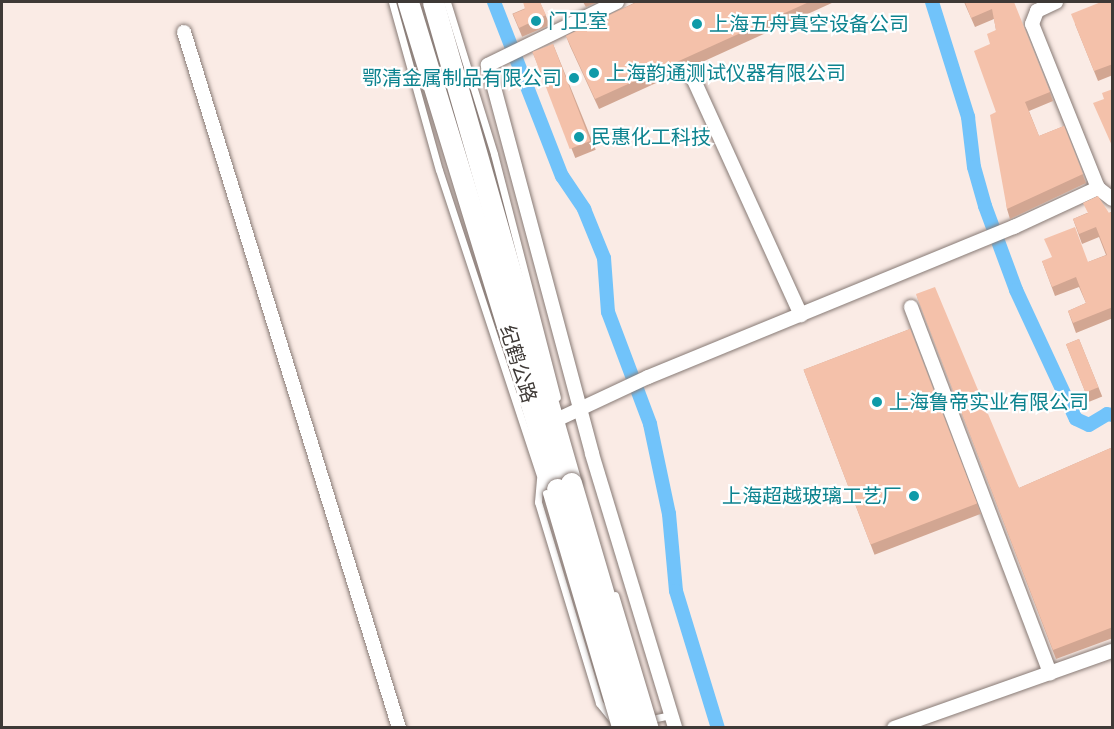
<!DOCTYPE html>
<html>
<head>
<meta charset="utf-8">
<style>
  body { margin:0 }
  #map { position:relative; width:1114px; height:729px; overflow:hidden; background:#faebe5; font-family:"Nunito Sans","Noto Sans SC",sans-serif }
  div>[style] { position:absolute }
  .canal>* { height:14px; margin:-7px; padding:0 7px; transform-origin:7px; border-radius:7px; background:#71c3fa }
  .roads { filter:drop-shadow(0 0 2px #877a75) drop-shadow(0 0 2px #877a75) }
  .lane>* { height:7px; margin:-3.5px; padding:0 3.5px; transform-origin:3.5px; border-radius:3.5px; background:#fff }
  .street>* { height:14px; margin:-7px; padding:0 7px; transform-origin:7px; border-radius:7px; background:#fff }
  .primary>* { height:21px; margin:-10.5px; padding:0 10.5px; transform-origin:10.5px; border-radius:10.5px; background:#fff }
  .bridges { filter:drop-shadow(0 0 2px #877a75) drop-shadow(0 0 2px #877a75) }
  .lane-bridge>* { height:7px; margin:-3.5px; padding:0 3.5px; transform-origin:3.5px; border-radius:3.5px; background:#fff }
  .primary-bridge>* { height:21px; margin:-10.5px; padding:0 10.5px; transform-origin:10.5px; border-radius:10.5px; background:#fff }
  .wall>* { inset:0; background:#d2a692; transform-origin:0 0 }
  .building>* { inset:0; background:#f4c1aa; transform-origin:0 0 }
  .dots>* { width:16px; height:16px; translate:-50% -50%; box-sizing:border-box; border:3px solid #fff; border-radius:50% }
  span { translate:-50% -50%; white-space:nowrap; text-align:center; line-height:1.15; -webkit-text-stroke:4.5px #fff; paint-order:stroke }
  .culture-label { font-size:20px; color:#0d838f }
  .left { translate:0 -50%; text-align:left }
  .right { translate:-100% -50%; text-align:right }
  .street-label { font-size:20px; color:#3e3936 }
  .frame { position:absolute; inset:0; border:3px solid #3e3936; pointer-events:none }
</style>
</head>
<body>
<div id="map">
  <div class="canal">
    <div style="left:494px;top:2px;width:187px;rotate:68.7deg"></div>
    <div style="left:562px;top:176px;width:40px;rotate:56deg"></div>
    <div style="left:584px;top:209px;width:53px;rotate:67.8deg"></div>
    <div style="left:604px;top:258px;width:54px;rotate:85.8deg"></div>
    <div style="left:608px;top:312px;width:120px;rotate:69.4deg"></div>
    <div style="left:650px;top:424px;width:92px;rotate:78.1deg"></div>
    <div style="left:669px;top:514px;width:77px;rotate:84.8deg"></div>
    <div style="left:676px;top:591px;width:143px;rotate:73deg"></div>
    <div style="left:932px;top:2px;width:121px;rotate:72.6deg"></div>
    <div style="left:968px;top:117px;width:50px;rotate:83.2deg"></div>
    <div style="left:974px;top:167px;width:41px;rotate:74.2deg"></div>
    <div style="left:985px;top:206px;width:90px;rotate:69.7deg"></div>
    <div style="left:1016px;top:290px;width:142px;rotate:65.1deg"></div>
    <div style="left:1076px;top:419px;width:14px;rotate:25deg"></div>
    <div style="left:1089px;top:425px;width:21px;rotate:-31deg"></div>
    <div style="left:1107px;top:414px;width:5px;rotate:11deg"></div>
  </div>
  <div class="roads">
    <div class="lane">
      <div style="left:392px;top:2px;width:174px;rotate:74.4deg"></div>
      <div style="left:439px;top:170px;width:340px;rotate:71.7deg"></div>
      <div style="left:447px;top:2px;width:159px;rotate:72.8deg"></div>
      <div style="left:494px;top:154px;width:251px;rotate:75.5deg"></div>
      <div style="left:540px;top:479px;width:23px;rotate:95deg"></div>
      <div style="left:538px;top:502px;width:210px;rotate:73.1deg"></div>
      <div style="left:599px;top:703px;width:27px;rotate:51deg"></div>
      <div style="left:647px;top:720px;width:25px;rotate:-12deg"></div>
    </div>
    <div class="street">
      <div style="left:617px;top:2px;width:144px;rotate:154deg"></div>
      <div style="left:488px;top:65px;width:403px;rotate:75deg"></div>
      <div style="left:592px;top:454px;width:286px;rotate:73.1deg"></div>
      <div style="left:1056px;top:2px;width:21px;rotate:155deg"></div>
      <div style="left:1037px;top:11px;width:14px;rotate:111deg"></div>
      <div style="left:1032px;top:24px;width:177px;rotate:68.1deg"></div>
      <div style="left:1098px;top:188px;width:18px;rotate:38deg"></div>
      <div style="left:184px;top:32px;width:728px;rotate:72.83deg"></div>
      <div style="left:692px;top:76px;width:263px;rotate:65.5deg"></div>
      <div style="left:911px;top:307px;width:392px;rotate:69.2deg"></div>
      <div style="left:552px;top:422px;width:106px;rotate:-25.1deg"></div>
      <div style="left:648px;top:377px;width:396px;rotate:-22.3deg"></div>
      <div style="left:1014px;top:227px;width:93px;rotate:-24.9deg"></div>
      <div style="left:894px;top:728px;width:231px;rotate:-19.5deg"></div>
    </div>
    <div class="primary">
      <div style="left:408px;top:2px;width:509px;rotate:72.99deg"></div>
      <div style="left:433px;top:2px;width:500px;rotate:73.99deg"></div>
    </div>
  </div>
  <div class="bridges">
    <div class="lane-bridge">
      <div style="left:546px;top:493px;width:245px;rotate:73.6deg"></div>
      <div style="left:615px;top:595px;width:139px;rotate:73.3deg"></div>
    </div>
    <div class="primary-bridge">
      <div style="left:571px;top:483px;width:255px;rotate:73.6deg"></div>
      <div style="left:557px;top:489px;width:249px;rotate:73.7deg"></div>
    </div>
  </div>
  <div class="wall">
    <div style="left:540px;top:2px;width:25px;height:30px;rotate:67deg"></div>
    <div style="clip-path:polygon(583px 2px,598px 2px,586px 7px)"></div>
    <div style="clip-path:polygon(636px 2px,834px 2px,599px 109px,570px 46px,566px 36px)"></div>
    <div style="clip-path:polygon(964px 2px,991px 2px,1050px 92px,1053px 101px,1029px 111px,1039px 136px,1064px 126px,1086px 183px,1010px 219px,1007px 209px,996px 112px,990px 44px,996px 30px,994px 19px,975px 27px)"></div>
    <div style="clip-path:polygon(1113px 2px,1113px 75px,1098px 81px,1075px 24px)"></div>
    <div style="left:553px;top:44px;width:114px;height:22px;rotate:68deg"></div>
    <div style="clip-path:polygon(1113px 211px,1113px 318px,1076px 333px,1068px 311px,1086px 303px,1079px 287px,1055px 296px,1042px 261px,1088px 262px,1106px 255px,1099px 237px,1082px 244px,1073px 219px,1087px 213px,1109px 213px)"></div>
    <div style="clip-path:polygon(916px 294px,1019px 488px,1113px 447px,1113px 638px,1056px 659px)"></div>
    <div style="left:910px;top:329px;width:198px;height:114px;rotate:69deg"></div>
    <div style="left:1079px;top:339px;width:62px;height:14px;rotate:68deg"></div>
  </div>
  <div class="building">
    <div style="clip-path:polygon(523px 2px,540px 2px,546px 15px,519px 28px,513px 14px,525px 9px)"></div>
    <div style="clip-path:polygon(637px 2px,809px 2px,595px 99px,566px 36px)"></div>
    <div style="clip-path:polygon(965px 2px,991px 2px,991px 3px,994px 2px,1014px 2px,1050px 92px,1025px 102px,1039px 136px,1064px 126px,1083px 174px,1007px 209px,990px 115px,996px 112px,974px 51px,990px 44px,987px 34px,996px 30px,992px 9px,971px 18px)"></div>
    <div style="clip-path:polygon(1101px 2px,1113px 2px,1113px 64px,1094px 71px,1071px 14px)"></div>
    <div style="left:553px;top:44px;width:104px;height:22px;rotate:69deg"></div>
    <div style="clip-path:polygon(1113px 89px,1113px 148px,1093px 103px,1104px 99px,1102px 93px)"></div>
    <div style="clip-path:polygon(1098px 196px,1109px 213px,1113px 211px,1113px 307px,1073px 323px,1068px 311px,1086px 303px,1076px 277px,1052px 287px,1042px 261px,1052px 257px,1044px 239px,1075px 227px,1088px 262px,1107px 255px,1096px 227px,1079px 234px,1073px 219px,1088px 213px,1083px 203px)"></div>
    <div style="clip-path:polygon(935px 287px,1019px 488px,1113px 447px,1113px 627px,1053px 650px,916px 294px)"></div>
    <div style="left:910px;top:329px;width:187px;height:114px;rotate:69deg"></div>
    <div style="left:1079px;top:339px;width:52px;height:14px;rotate:68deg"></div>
  </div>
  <div class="dots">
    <div style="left:536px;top:21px;background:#0f9aa8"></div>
    <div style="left:697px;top:24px;background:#0f9aa8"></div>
    <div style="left:594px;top:73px;background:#0f9aa8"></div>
    <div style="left:574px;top:78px;background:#0f9aa8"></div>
    <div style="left:579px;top:137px;background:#0f9aa8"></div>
    <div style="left:877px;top:402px;background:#0f9aa8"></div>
    <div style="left:914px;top:496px;background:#0f9aa8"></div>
  </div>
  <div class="culture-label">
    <span class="left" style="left:548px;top:21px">门卫室</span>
    <span class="left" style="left:709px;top:24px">上海五舟真空设备公司</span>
    <span class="left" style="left:606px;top:73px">上海韵通测试仪器有限公司</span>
    <span class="right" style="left:562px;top:78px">鄂清金属制品有限公司</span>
    <span class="left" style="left:591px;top:137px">民惠化工科技</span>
    <span class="left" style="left:889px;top:402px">上海鲁帝实业有限公司</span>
    <span class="right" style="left:902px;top:496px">上海超越玻璃工艺厂</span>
  </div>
  <div class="street-label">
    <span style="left:518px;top:364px;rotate:73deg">纪鹤公路</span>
  </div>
  <div class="frame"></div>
</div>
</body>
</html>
